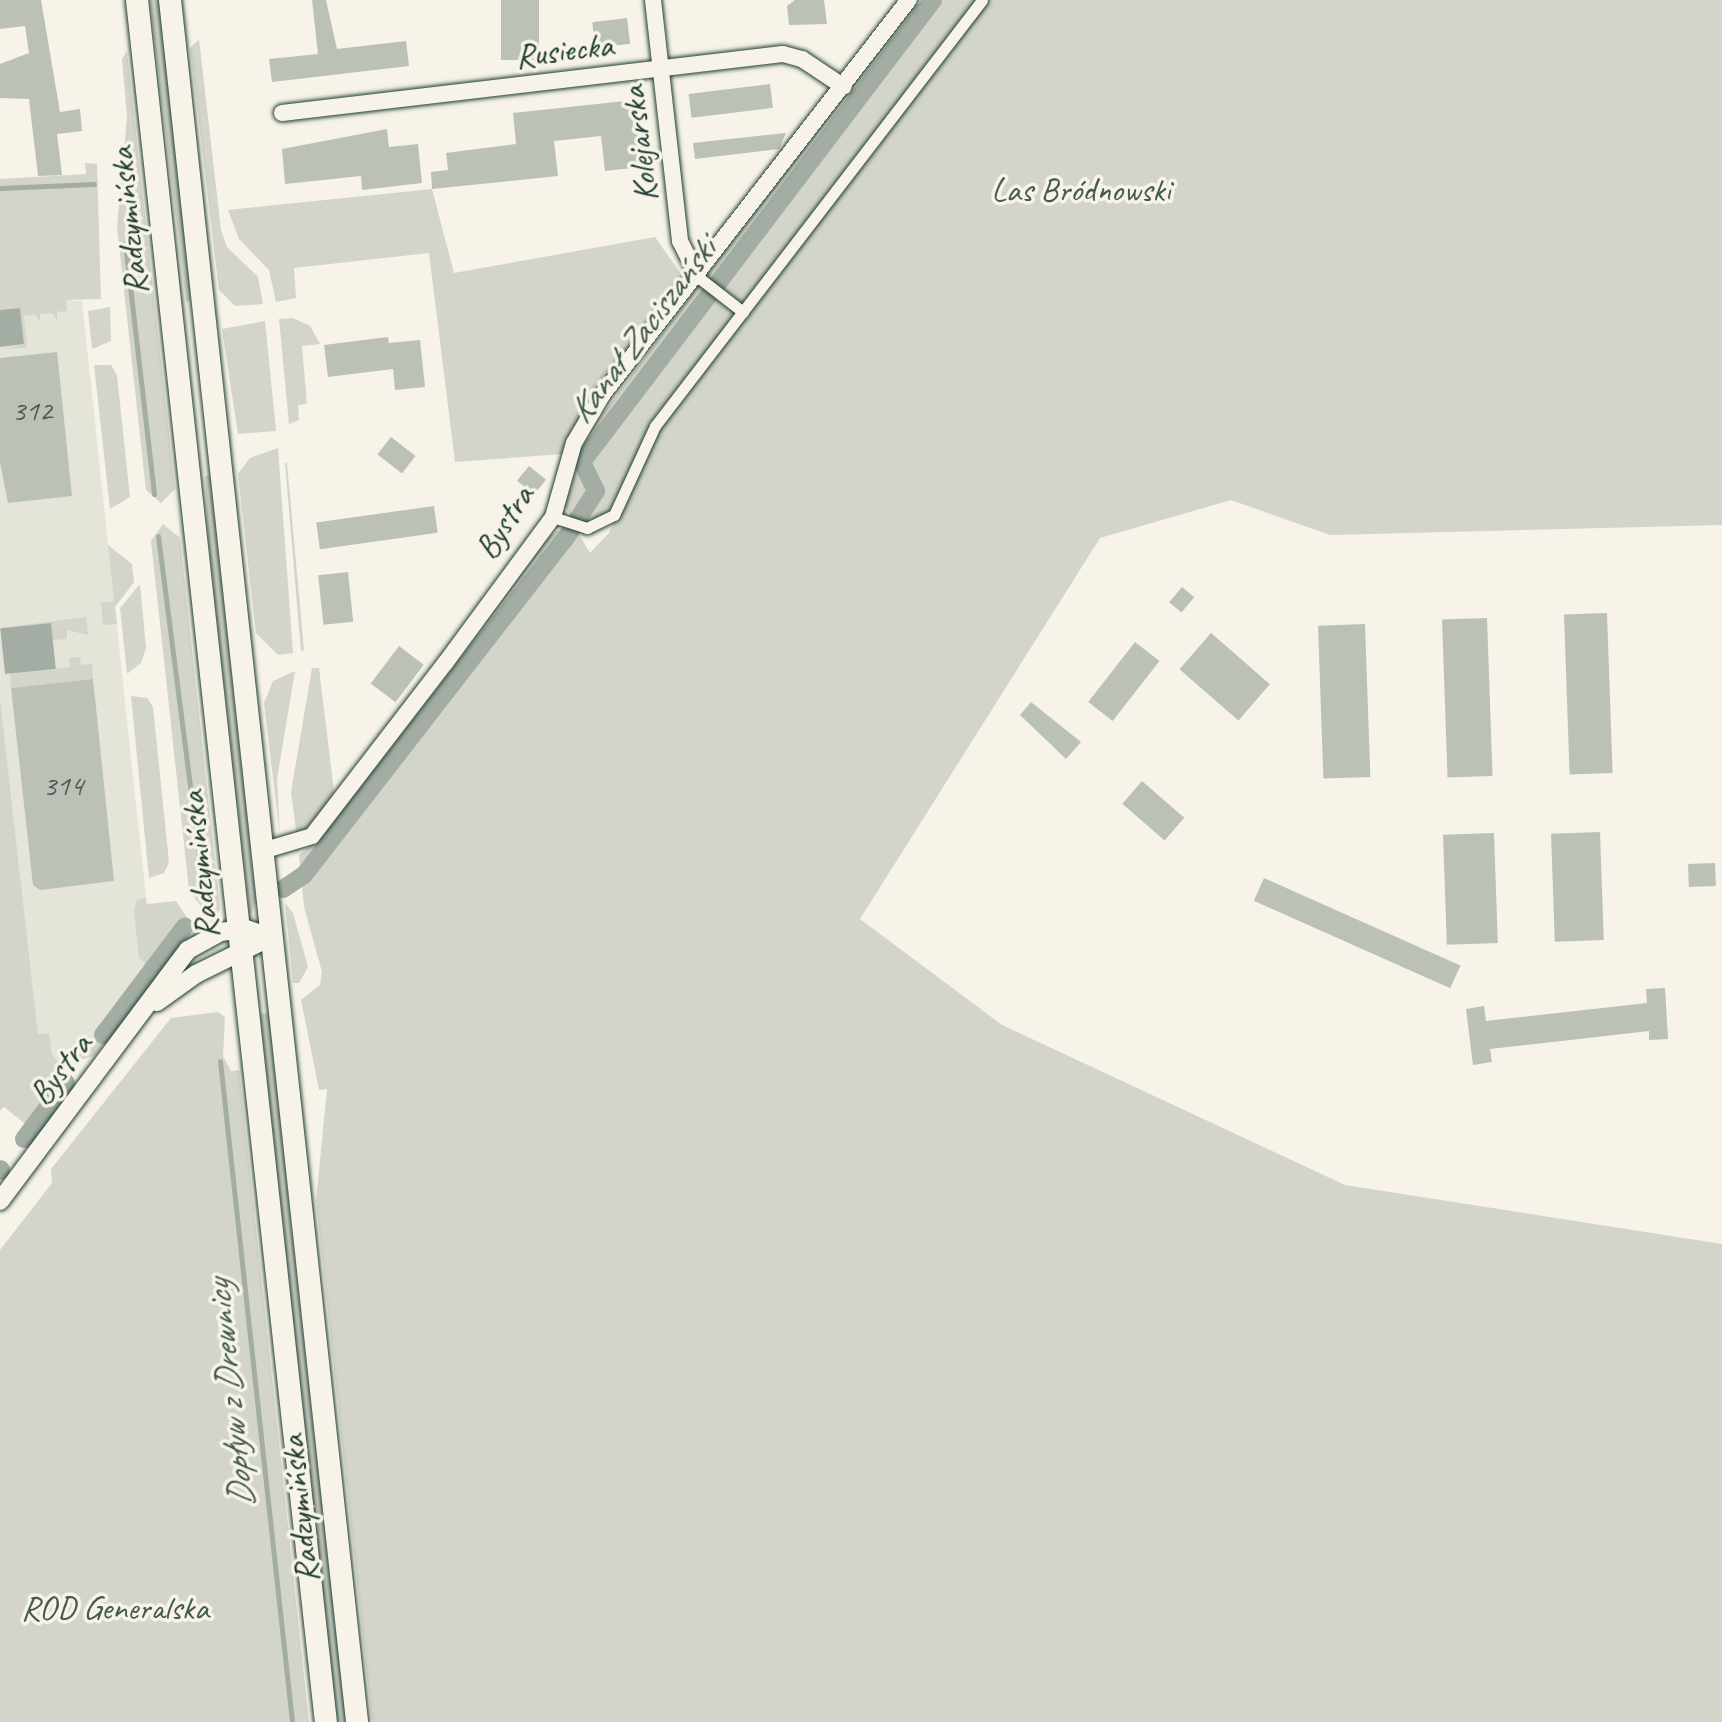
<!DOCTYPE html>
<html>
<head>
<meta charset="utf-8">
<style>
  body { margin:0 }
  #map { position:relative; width:1722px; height:1722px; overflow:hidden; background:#f7f3e8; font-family:Caveat,sans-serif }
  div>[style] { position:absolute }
  .built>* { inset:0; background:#e5e4d9 }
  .green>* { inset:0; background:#d3d5ca }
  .water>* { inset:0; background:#a4ada3; transform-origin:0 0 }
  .stream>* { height:5px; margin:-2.5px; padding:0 2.5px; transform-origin:2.5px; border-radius:2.5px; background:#a4ada3 }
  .canal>* { height:18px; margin:-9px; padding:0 9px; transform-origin:9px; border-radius:9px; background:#a4ada3 }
  .building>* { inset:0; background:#bbc1b6; transform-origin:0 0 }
  .roads { filter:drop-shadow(0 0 2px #1f3d34) drop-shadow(0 0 2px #1f3d34) }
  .pedestrian>* { height:11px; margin:-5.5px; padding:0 5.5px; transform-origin:5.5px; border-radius:5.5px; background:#f7f3e8 }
  .minor>* { height:16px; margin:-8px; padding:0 8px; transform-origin:8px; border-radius:8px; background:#f7f3e8 }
  .tertiary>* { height:18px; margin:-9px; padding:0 9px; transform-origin:9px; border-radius:9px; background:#f7f3e8 }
  .secondary>* { height:22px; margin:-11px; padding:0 11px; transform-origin:11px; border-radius:11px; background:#f7f3e8 }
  span { translate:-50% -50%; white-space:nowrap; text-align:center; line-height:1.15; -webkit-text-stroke:7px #f7f3e8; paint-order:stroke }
  .number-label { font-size:30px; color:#465e54 }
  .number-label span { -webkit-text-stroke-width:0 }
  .street-label { font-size:34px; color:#1f3d34 }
  .park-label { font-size:34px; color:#435b52 }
  .water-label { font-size:36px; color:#405950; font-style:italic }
</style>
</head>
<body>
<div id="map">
  <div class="built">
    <div style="clip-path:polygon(66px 300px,82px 301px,153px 962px,85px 1051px,75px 1043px,76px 1058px,66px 1072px,52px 1054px,49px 1033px,38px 1034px,0 697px,0 310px)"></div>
  </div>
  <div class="green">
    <div style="clip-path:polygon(150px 0,159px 0,191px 301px,186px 302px)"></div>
    <div style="clip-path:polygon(918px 0,930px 0,715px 283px,706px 276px)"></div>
    <div style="clip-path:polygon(936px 0,1722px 0,1722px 525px,1330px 535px,1231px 500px,1100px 538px,860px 919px,1002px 1025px,1345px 1185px,1722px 1244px,1722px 1722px,372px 1722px,316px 1201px,327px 1089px,319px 1090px,301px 1000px,320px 985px,322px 972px,304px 907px,299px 855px,320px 838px,545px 539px,559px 530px,577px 531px,590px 553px,608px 534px,626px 501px,648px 429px,611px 511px,591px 523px,581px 519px,599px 490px,586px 461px)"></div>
    <div style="clip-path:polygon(199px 39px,221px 230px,227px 247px,258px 277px,263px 304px,235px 306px,219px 290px,190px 48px)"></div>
    <div style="clip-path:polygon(127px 51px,175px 489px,161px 503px,146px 490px,117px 227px,127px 117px,122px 59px)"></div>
    <div style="clip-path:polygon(85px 163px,97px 164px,101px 299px,66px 300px,67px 311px,57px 312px,57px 320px,52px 313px,40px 314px,40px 322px,35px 315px,24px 316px,27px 347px,0 350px,24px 344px,20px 308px,0 310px,0 179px,86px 174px)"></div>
    <div style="clip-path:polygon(432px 189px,454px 273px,655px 237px,686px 281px,593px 388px,563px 454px,455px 462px,429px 253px,294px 268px,296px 298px,276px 302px,269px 270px,239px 239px,228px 210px)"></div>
    <div style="clip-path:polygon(699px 285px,707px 292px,580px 461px,594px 490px,574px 519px,564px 506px,587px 435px)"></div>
    <div style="clip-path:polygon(110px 307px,111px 341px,92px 349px,88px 311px)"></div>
    <div style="clip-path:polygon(293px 318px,310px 326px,320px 344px,302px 346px,307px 404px,298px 405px,299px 420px,289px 424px,279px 319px)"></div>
    <div style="clip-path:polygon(265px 321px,276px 431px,238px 434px,222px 329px)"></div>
    <div style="clip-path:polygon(94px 365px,111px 365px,117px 375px,130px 497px,110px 509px)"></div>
    <div style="clip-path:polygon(278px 448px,293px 653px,278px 655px,256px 633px,238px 474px,250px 458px)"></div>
    <div style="clip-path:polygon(285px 463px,287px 463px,304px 650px,301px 651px)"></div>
    <div style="clip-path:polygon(210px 475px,256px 900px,250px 918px,208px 539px,205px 476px)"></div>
    <div style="clip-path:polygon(163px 524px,180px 538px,220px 908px,214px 924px,189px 890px,151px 541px)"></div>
    <div style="clip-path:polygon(108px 545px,132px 564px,134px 582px,115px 607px,117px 624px,103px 625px,101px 603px,114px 601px)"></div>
    <div style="clip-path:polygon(140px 584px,146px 648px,141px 663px,127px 674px,120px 608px)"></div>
    <div style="clip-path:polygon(86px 617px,88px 635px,67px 630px,67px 639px,53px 640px,50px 623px,0 628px)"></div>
    <div style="clip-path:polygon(80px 657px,81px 665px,92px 664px,93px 679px,11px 688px,10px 673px,70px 667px,69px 658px)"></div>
    <div style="clip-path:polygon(312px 668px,319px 668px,335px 800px,297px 838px,291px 792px)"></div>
    <div style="clip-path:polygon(295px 671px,277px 779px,280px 835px,264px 703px,273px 681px)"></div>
    <div style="clip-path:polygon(131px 696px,147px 698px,153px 707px,169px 862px,164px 873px,149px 878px)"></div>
    <div style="clip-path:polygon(0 697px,38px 1034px,49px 1033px,52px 1054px,71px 1079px,34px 1131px,4px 1107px,0 1111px)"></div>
    <div style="clip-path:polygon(145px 898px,147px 904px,176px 901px,198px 934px,94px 1056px,80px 1060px,74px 1042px,86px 1050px,149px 967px,139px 958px,134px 911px,137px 899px)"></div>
    <div style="clip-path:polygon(285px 903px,293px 913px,308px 967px,299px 983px,293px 983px)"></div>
    <div style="clip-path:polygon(218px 1012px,225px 1017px,223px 1056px,231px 1071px,239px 1070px,309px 1722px,0 1722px,0 1250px,52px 1183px,51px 1169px,171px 1018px)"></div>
    <div style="clip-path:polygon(269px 1013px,297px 1280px,346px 1722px,337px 1722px,260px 1014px)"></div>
  </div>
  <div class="water">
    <div style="clip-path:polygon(20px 308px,24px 344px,0 347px,0 310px)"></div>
    <div style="left:51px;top:623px;width:46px;height:51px;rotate:84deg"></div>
  </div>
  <div class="stream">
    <div style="left:0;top:188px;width:94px;rotate:-2.4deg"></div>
    <div style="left:125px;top:243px;width:253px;rotate:83.4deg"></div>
    <div style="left:158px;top:536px;width:372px;rotate:82.7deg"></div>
    <div style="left:220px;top:1061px;width:665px;rotate:83.78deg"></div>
  </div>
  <div class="canal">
    <div style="left:283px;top:889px;width:25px;rotate:-34deg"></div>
    <div style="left:304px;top:875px;width:425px;rotate:-52.2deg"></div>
    <div style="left:565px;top:539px;width:57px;rotate:-57.1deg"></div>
    <div style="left:596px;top:491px;width:32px;rotate:-116deg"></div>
    <div style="left:582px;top:462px;width:580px;rotate:-52.77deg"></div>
    <div style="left:103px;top:1035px;width:136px;rotate:-53deg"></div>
    <div style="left:24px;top:1139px;width:70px;rotate:-53.1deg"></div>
    <div style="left:0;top:1171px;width:2px;rotate:-63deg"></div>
  </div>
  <div class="building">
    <div style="clip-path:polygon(0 0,41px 0,60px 112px,80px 109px,82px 131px,57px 134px,62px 175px,38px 176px,29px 99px,0 98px,0 64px,29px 53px,25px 26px,0 29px)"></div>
    <div style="clip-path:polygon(312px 0,326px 0,337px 49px,406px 41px,409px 66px,272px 82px,269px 59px,318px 54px)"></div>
    <div style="left:501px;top:0;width:38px;height:60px"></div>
    <div style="clip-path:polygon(795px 0,824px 0,827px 24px,789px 25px,787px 6px)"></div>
    <div style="left:627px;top:18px;width:26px;height:35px;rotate:83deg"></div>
    <div style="left:770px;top:84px;width:24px;height:82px;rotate:83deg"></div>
    <div style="clip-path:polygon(634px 100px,642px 167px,605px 171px,601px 136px,554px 141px,558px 176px,432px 189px,431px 172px,448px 170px,446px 153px,516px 144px,513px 113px)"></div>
    <div style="clip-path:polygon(387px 129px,389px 147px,418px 144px,422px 183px,362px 190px,361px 176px,285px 184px,282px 149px)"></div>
    <div style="clip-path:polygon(786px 133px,779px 149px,695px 159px,693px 143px)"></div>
    <div style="clip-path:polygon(388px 337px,389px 343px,420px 340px,425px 387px,395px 390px,393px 369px,328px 377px,324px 345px)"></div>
    <div style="clip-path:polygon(57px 352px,72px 496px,8px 503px,0 462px,0 358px)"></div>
    <div style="left:391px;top:437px;width:31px;height:22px;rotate:38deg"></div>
    <div style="left:529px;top:466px;width:22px;height:19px;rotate:39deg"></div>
    <div style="left:434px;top:506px;width:27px;height:119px;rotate:82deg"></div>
    <div style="left:348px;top:572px;width:50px;height:30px;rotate:84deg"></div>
    <div style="left:1182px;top:587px;width:16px;height:20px;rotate:40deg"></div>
    <div style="left:1607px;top:613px;width:160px;height:43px;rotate:88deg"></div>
    <div style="left:1487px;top:618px;width:158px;height:45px;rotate:88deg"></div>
    <div style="left:1365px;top:624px;width:153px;height:47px;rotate:88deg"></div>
    <div style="left:1211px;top:633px;width:78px;height:48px;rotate:41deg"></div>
    <div style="left:1135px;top:642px;width:31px;height:76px;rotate:38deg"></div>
    <div style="left:399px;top:646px;width:31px;height:47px;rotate:37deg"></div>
    <div style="clip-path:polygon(93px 679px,114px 881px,40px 890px,33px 885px,11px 688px)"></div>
    <div style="clip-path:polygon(1031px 702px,1081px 742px,1066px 759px,1020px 715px)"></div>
    <div style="left:1142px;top:781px;width:56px;height:30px;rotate:41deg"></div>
    <div style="left:1600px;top:832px;width:108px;height:49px;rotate:88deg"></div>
    <div style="left:1494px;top:833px;width:110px;height:51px;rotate:88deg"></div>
    <div style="left:1715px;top:863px;width:23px;height:27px;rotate:88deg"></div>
    <div style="left:1264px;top:878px;width:215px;height:25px;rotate:24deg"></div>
    <div style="clip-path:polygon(1665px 988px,1668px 1039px,1649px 1040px,1649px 1031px,1490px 1049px,1492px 1062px,1473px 1065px,1466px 1009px,1484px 1006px,1486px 1021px,1647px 1003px,1646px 989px)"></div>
  </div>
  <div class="roads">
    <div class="pedestrian">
      <div style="left:698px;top:277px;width:57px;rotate:37.9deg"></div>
      <div style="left:553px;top:517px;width:36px;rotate:18deg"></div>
      <div style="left:587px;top:528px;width:30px;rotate:-26deg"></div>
      <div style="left:614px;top:515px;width:98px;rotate:-65.3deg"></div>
      <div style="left:655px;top:426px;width:537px;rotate:-52.49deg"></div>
    </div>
    <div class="minor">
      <div style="left:653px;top:0;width:243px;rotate:83.6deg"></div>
      <div style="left:680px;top:241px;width:40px;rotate:63.4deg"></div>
      <div style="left:282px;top:113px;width:504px;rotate:-6.72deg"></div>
      <div style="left:783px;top:54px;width:20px;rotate:15deg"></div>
      <div style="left:802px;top:59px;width:50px;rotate:33.7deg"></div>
      <div style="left:262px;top:851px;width:52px;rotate:-16.7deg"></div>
      <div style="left:312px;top:836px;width:220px;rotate:-52.4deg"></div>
      <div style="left:446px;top:662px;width:180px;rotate:-53.6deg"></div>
      <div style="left:553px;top:517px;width:77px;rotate:-74.2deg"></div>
      <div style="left:574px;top:443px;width:57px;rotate:-59.4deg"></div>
      <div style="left:603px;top:394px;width:499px;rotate:-52.2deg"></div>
    </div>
    <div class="tertiary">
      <div style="left:157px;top:1002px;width:48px;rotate:-35.7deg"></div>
      <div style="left:196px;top:974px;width:84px;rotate:-26.3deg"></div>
      <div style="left:0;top:1201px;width:314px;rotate:-53.2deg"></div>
      <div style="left:188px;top:950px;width:37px;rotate:-29deg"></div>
      <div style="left:220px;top:932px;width:26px;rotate:-7deg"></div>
      <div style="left:246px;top:929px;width:26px;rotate:18deg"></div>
    </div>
    <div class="secondary">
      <div style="left:137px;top:0;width:1732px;rotate:83.74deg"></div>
      <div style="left:170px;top:0;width:1732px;rotate:83.8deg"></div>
    </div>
  </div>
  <div class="number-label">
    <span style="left:32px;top:410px">312</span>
    <span style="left:63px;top:785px">314</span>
  </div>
  <div class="street-label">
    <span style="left:564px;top:50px;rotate:-7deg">Rusiecka</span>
    <span style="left:639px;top:144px;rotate:-97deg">Kolejarska</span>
    <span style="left:128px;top:221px;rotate:-96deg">Radzymińska</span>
    <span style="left:504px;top:522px;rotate:-58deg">Bystra</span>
    <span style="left:199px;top:865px;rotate:-96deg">Radzymińska</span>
    <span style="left:60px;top:1069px;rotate:-53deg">Bystra</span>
    <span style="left:299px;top:1509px;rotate:-96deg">Radzymińska</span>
  </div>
  <div class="park-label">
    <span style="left:1081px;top:190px">Las Bródnowski</span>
    <span style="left:115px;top:1608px">ROD Generalska</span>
  </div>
  <div class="water-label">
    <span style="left:642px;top:331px;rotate:-53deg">Kanał Zaciszański</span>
    <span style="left:230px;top:1394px;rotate:-96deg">Dopływ z Drewnicy</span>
  </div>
</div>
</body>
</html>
